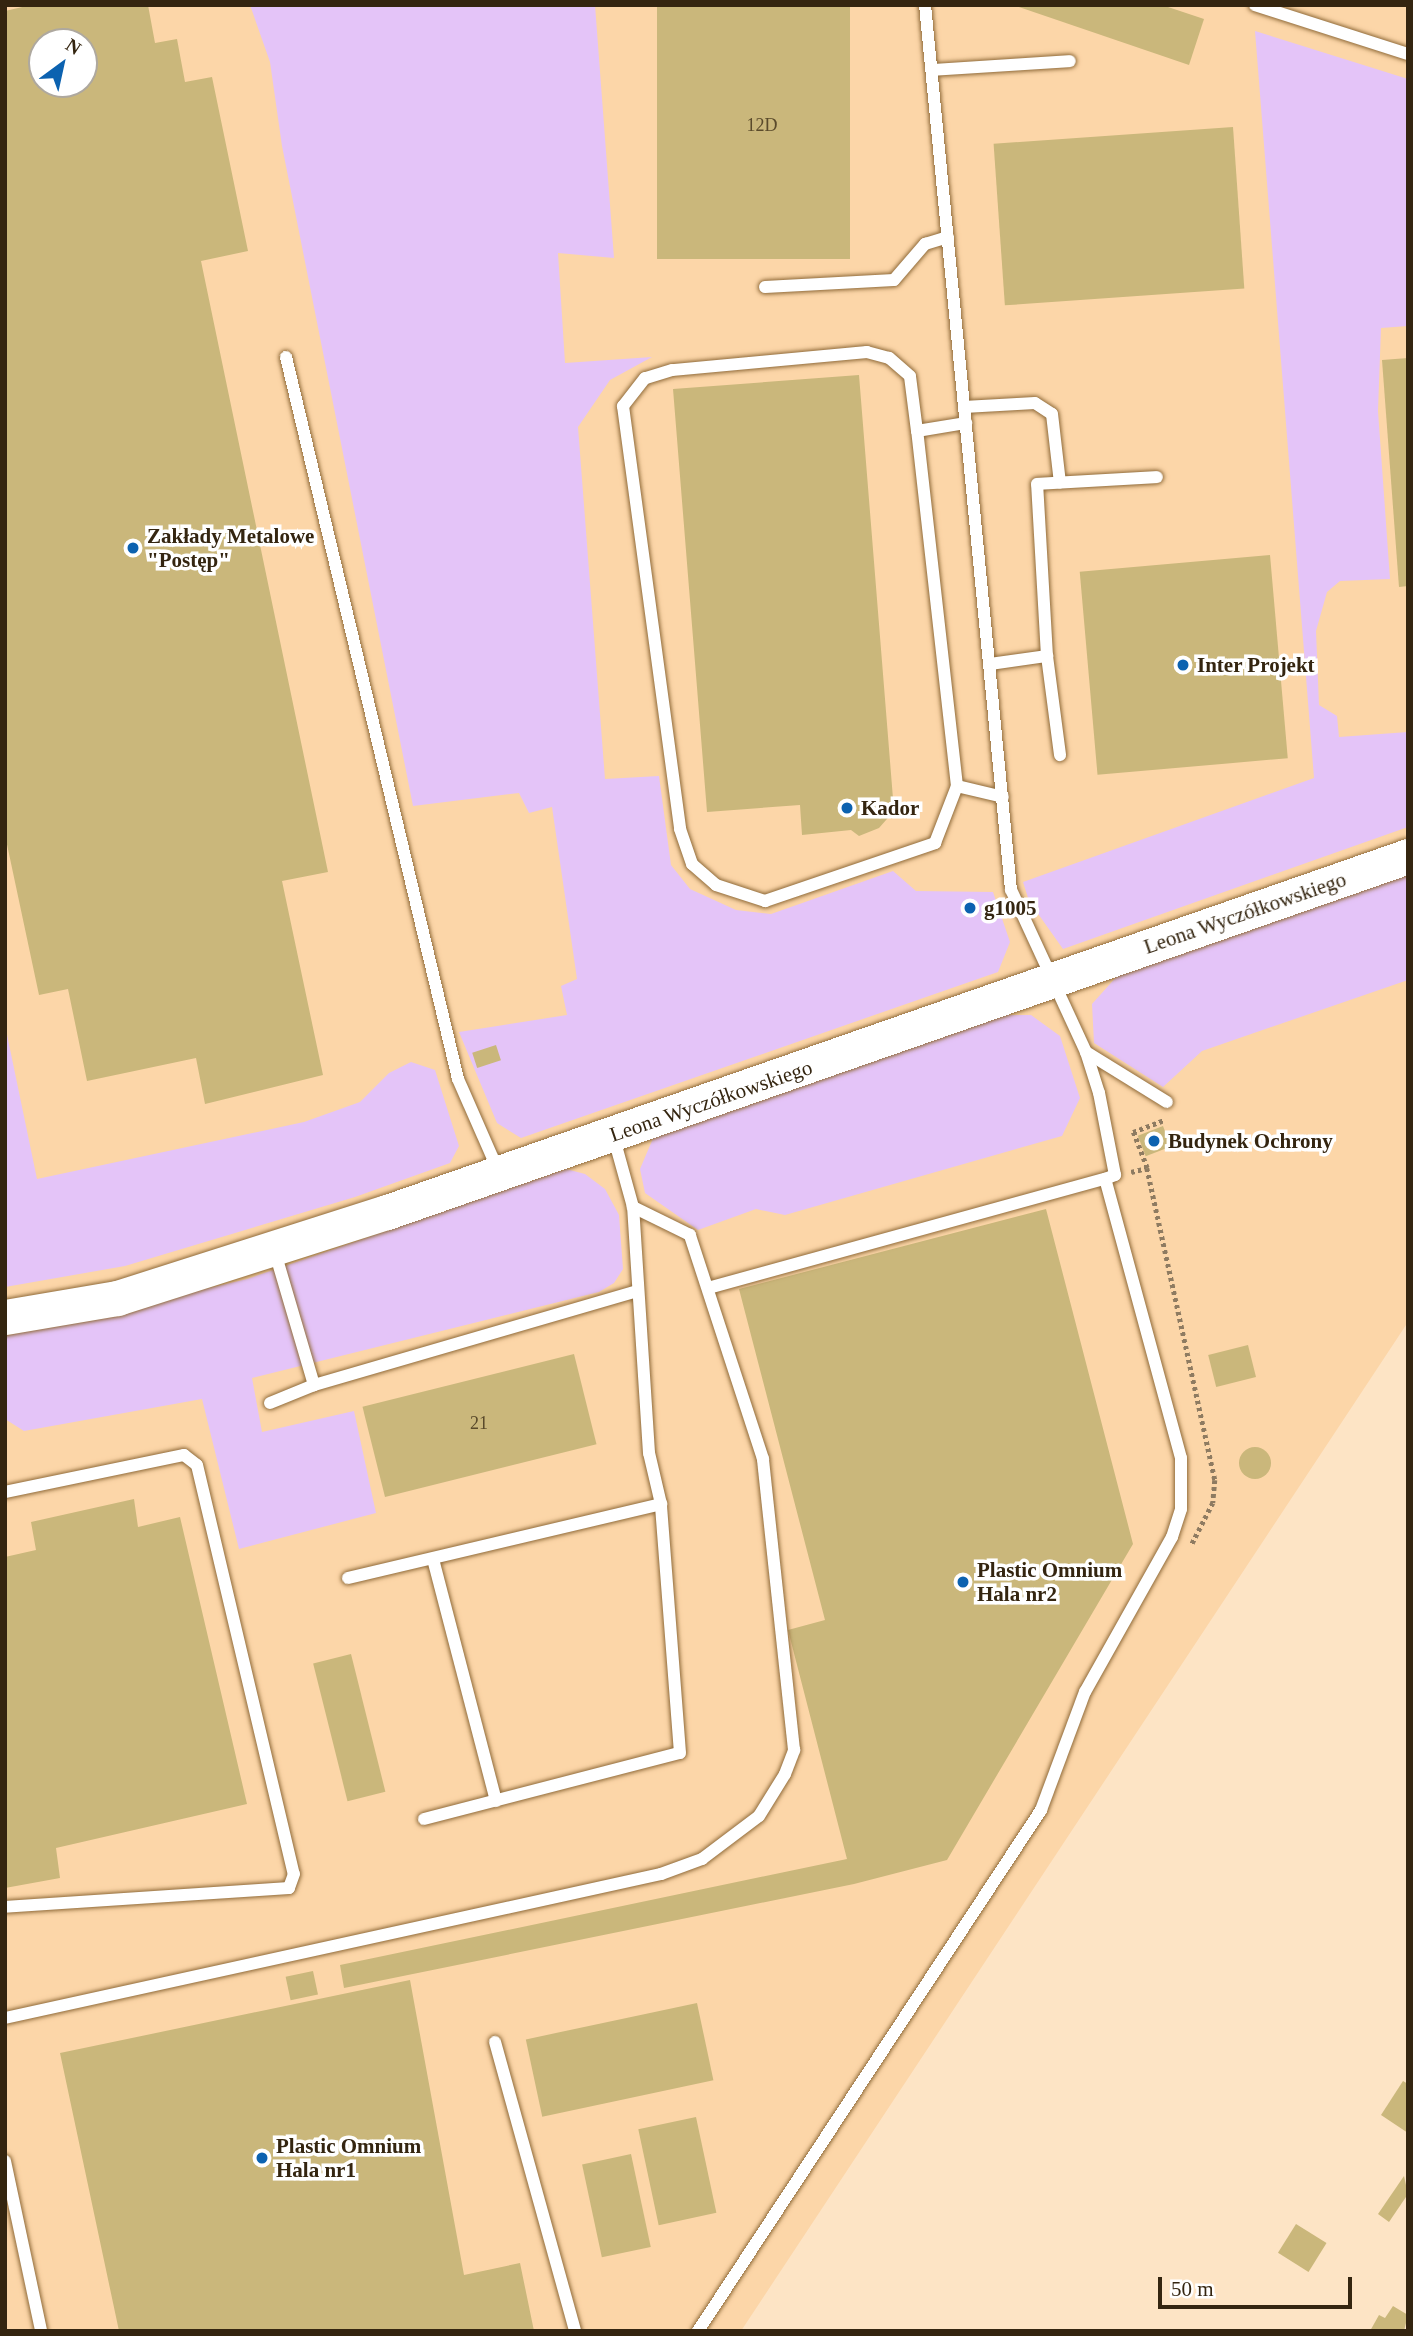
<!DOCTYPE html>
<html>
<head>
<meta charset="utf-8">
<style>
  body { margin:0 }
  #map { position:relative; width:1413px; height:2336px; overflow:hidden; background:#fde4c5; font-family:"Times New Roman",serif }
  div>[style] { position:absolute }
  .built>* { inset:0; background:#fcd6a8 }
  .green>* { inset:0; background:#e4c4f8 }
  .building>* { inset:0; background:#cab77b; transform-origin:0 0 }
  .round { border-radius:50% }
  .path>* { height:4.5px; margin-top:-2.25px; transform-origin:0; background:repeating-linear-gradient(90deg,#8e7b61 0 3.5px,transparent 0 7px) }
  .roads { filter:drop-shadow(0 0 2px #906b3a) drop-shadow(0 0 2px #906b3a) }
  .lane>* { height:12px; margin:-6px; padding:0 6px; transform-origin:6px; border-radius:6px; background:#fff }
  .secondary>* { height:35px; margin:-17.5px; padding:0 17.5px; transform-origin:17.5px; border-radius:17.5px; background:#fff }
  .dots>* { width:19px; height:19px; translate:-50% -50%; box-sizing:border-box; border:4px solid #fff; border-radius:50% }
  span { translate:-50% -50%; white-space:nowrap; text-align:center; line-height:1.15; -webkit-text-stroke:7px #fff; paint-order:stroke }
  .number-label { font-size:18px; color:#5a4a2b }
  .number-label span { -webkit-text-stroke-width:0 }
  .poi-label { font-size:21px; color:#342510; font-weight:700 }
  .left { translate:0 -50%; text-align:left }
  .street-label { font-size:21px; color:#342510 }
  .frame { position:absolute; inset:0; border:7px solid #342510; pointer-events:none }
  .north { position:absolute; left:28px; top:28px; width:70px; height:70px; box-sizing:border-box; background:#fff; border:2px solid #aea89f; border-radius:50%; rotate:33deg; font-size:19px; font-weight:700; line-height:28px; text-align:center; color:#342510 }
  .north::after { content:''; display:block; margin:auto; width:24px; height:32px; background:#0c62b0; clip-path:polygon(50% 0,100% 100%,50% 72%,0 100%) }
  .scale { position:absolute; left:1158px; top:2277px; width:194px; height:32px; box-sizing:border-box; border:4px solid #342510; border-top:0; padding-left:9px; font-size:21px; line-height:24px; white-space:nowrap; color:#342510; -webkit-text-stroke:5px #fff; paint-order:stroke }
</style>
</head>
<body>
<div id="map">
  <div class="built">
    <div style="clip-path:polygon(evenodd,5px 5px,1408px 5px,1408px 1322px,741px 2331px,5px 2331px,5px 5px,42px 42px,84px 42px,84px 84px,42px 84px,42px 42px)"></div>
  </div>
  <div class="green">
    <div style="clip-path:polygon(250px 5px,595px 5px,614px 258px,558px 253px,565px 363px,652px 357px,610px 380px,578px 427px,605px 779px,659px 776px,671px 865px,690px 889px,736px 910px,771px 914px,893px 871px,916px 891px,993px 892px,1010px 942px,998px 972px,521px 1138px,497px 1123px,459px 1032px,567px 1015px,561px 986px,577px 979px,552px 807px,529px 813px,519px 793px,413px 806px,282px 146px,270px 62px)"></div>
    <div style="clip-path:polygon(1255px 31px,1408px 79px,1408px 326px,1381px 328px,1378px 411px,1390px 579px,1340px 581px,1327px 592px,1316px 631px,1319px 705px,1337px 716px,1339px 737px,1408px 732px,1408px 827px,1063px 949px,1029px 901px,1023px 882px,1314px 778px)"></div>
    <div style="clip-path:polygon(1408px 872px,1408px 980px,1202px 1051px,1163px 1087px,1094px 1043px,1092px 1004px,1118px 975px)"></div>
    <div style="clip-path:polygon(996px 1015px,1031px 1015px,1060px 1036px,1080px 1098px,1062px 1136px,785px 1215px,756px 1209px,698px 1230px,645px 1193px,640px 1169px,654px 1136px)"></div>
    <div style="clip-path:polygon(5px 1025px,37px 1179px,304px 1122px,360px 1102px,389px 1073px,411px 1062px,435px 1070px,459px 1146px,450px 1163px,355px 1197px,125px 1266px,5px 1287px)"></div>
    <div style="clip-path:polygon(566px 1169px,585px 1174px,605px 1189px,619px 1215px,623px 1269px,614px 1283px,599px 1292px,252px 1378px,262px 1432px,354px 1411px,376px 1513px,239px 1549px,202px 1399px,24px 1431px,5px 1419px,5px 1336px,247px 1279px)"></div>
  </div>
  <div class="building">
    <div style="clip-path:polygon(evenodd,31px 5px,148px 5px,155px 43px,177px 39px,185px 82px,212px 77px,248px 251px,201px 261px,328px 872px,282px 881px,323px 1075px,205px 1104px,196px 1058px,87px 1081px,68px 989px,39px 995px,5px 835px,5px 11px,31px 5px,42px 42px,84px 42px,84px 84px,42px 84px,42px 42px)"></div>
    <div style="left:657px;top:5px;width:193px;height:254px"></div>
    <div style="clip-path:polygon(1013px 5px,1162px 5px,1204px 19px,1189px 65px)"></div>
    <div style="left:1233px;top:127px;width:162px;height:240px;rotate:86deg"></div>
    <div style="clip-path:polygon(1408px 358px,1408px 586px,1399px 587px,1382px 360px)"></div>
    <div style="clip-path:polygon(859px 375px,894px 811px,879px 828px,859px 836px,851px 830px,802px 835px,800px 805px,707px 812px,673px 389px)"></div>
    <div style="left:1270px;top:555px;width:204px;height:191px;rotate:85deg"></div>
    <div style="left:972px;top:899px;width:14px;height:10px;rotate:65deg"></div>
    <div style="left:496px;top:1045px;width:16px;height:25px;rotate:72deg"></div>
    <div style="left:1163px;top:1126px;width:22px;height:27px;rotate:69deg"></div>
    <div style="clip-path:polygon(1046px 1209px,1133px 1544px,947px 1860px,854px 1884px,344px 1988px,340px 1965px,847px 1859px,788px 1630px,825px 1620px,739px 1289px)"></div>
    <div style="left:1248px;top:1345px;width:33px;height:41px;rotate:76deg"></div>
    <div style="left:574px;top:1354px;width:93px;height:218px;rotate:76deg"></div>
    <div class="round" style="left:1239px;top:1447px;width:32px;height:32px"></div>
    <div style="clip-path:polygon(134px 1499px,138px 1527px,180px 1517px,247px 1804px,56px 1848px,60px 1878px,5px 1888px,5px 1557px,36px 1550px,31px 1522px)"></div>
    <div style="left:351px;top:1654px;width:142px;height:39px;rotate:76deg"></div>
    <div style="left:313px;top:1971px;width:24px;height:28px;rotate:78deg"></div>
    <div style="clip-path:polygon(410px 1980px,464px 2275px,520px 2263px,534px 2331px,119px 2331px,60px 2053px)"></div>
    <div style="left:697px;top:2003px;width:79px;height:175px;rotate:78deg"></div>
    <div style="clip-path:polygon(1403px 2081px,1408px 2084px,1408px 2133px,1381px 2115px)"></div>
    <div style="left:696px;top:2117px;width:98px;height:59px;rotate:78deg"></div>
    <div style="left:631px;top:2154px;width:95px;height:50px;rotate:78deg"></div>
    <div style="clip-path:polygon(1404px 2176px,1408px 2194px,1389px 2222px,1378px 2214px)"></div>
    <div style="left:1296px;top:2224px;width:36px;height:34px;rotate:32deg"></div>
    <div style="clip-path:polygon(1393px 2306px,1408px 2315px,1404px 2331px,1370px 2331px,1379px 2315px,1385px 2318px)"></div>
  </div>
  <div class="path">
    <div style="left:1147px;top:1168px;width:39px;rotate:-111deg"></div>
    <div style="left:1133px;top:1132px;width:33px;rotate:-21deg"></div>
    <div style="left:1131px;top:1172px;width:16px;rotate:-14deg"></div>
    <div style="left:1147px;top:1168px;width:319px;rotate:77.7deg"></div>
    <div style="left:1215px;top:1480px;width:23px;rotate:95deg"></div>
    <div style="left:1213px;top:1503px;width:48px;rotate:117.1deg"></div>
  </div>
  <div class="roads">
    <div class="lane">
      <div style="left:1255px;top:5px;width:161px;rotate:17.8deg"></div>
      <div style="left:932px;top:70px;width:138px;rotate:-3.7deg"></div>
      <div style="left:765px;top:287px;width:129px;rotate:-3.1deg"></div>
      <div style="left:894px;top:280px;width:48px;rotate:-49.3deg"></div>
      <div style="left:925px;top:244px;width:24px;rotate:-17deg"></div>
      <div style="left:286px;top:357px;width:742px;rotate:76.6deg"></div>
      <div style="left:458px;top:1079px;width:99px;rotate:66.3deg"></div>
      <div style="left:964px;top:407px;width:71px;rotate:-3.2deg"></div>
      <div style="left:1035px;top:403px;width:20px;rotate:33deg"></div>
      <div style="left:1052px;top:414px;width:69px;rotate:83.4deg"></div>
      <div style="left:917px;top:431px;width:55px;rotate:-97.3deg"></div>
      <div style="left:910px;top:376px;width:28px;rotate:-139deg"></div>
      <div style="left:889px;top:358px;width:23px;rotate:-165deg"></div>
      <div style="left:867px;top:352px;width:196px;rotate:174.7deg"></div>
      <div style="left:672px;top:370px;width:28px;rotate:163deg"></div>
      <div style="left:645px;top:378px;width:36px;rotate:128deg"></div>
      <div style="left:623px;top:406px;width:427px;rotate:82.3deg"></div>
      <div style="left:680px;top:829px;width:37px;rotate:71deg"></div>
      <div style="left:692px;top:864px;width:32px;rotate:41deg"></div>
      <div style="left:716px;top:885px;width:52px;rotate:18.1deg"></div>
      <div style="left:765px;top:901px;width:180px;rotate:-18.8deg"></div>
      <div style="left:935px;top:843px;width:61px;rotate:-68.9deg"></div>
      <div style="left:957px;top:786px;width:357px;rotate:-96.4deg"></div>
      <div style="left:917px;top:431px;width:50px;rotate:-9.3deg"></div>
      <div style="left:1047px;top:656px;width:172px;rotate:-93.3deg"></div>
      <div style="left:1037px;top:484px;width:120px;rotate:-3.3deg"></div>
      <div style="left:990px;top:664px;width:58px;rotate:-8deg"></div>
      <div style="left:1047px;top:656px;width:100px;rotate:82.5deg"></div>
      <div style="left:957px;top:786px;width:47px;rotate:13.4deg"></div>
      <div style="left:1086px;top:1052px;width:95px;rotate:31.7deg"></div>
      <div style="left:274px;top:1249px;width:142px;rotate:73.6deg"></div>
      <div style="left:708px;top:1288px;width:412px;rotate:-15.4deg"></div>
      <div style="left:270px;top:1403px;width:48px;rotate:-22.2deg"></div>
      <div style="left:314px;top:1385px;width:337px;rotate:-16.2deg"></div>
      <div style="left:5px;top:1492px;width:183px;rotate:-11.7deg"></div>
      <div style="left:184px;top:1455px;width:16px;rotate:38deg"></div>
      <div style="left:197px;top:1465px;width:420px;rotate:76.7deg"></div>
      <div style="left:294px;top:1874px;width:15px;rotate:110deg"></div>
      <div style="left:289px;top:1888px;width:285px;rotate:176.2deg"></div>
      <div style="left:433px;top:1559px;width:250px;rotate:75.4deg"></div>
      <div style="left:348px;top:1578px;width:322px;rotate:-13.3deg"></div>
      <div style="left:424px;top:1819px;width:264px;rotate:-14.5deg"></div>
      <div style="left:680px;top:1753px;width:250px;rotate:-94.4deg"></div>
      <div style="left:661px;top:1504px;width:52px;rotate:-103.2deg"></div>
      <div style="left:649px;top:1453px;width:247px;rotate:-93.7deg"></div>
      <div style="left:633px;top:1207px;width:75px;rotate:-105.5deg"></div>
      <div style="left:5px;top:2018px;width:672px;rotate:-12.38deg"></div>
      <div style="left:661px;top:1874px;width:44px;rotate:-20.1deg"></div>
      <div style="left:702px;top:1859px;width:71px;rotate:-37deg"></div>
      <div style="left:759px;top:1816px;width:49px;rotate:-58.2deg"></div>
      <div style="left:785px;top:1774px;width:26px;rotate:-69deg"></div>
      <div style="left:794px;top:1750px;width:293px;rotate:-96.1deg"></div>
      <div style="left:763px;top:1459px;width:236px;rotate:-108.1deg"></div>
      <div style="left:690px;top:1235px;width:64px;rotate:-153.8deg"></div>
      <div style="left:495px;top:2042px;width:300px;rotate:74.5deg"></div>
      <div style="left:5px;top:2161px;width:174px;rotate:78deg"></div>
      <div style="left:698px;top:2331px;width:624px;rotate:-56.64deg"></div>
      <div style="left:1041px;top:1810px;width:126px;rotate:-69.6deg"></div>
      <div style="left:1085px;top:1692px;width:178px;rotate:-60.7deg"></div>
      <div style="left:1172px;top:1537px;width:29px;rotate:-72deg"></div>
      <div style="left:1181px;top:1509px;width:51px;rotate:-90deg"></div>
      <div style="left:1181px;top:1458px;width:289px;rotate:-105.2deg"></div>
      <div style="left:1105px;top:1179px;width:11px;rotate:-22deg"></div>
      <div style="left:1115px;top:1175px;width:84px;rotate:-101deg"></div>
      <div style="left:1099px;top:1093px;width:43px;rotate:-107.6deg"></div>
      <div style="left:1086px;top:1052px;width:179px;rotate:-114.8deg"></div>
      <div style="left:1011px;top:890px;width:889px;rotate:-95.55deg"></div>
    </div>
    <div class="secondary">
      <div style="left:5px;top:1317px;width:114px;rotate:-9.6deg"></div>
      <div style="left:117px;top:1298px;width:283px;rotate:-17.7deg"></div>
      <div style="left:387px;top:1212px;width:1081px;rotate:-19.22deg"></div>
    </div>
  </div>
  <div class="dots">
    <div style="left:133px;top:548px;background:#0c62b0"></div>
    <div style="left:1183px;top:665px;background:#0c62b0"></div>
    <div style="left:847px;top:808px;background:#0c62b0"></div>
    <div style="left:970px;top:908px;background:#0c62b0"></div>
    <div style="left:1154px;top:1141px;background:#0c62b0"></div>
    <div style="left:963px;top:1582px;background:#0c62b0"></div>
    <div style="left:262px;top:2158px;background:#0c62b0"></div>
  </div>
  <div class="number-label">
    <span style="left:762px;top:125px">12D</span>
    <span style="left:479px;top:1423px">21</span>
  </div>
  <div class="poi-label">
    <span class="left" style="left:147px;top:548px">Zakłady Metalowe<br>"Postęp"</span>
    <span class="left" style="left:1197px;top:665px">Inter Projekt</span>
    <span class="left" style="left:861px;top:808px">Kador</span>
    <span class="left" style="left:984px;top:908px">g1005</span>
    <span class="left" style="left:1168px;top:1141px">Budynek Ochrony</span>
    <span class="left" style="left:977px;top:1582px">Plastic Omnium<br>Hala nr2</span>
    <span class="left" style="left:276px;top:2158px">Plastic Omnium<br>Hala nr1</span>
  </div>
  <div class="street-label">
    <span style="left:1245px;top:913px;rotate:-19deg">Leona Wyczółkowskiego</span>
    <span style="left:711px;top:1101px;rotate:-19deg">Leona Wyczółkowskiego</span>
  </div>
  <div class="frame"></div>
  <div class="north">N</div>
  <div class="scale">50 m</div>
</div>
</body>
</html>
